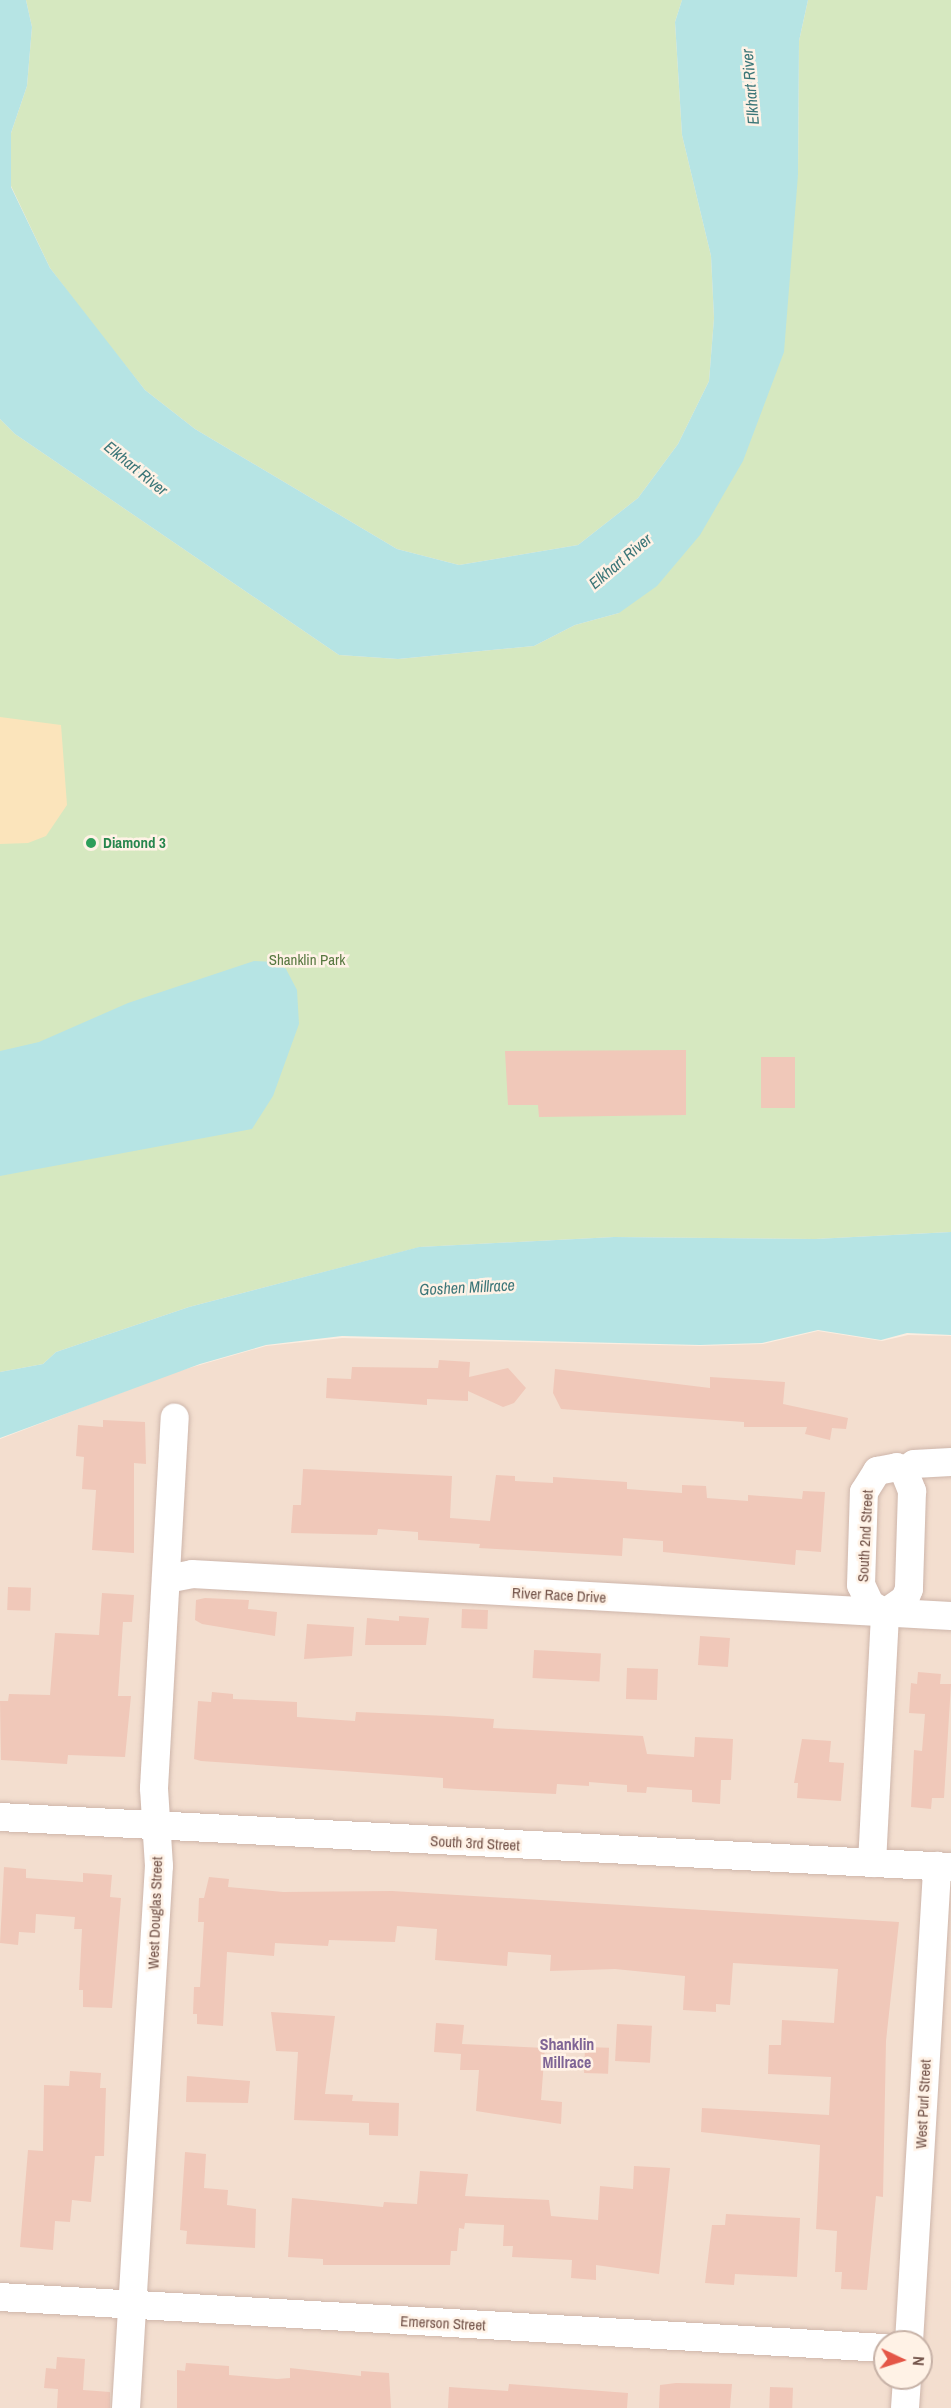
<!DOCTYPE html>
<html>
<head>
<meta charset="utf-8">
<style>
  body { margin:0 }
  #map { position:relative; width:951px; height:2408px; overflow:hidden; background:#fceee1; font-family:"Archivo Narrow",sans-serif }
  div>[style] { position:absolute }
  .residential>* { inset:0; background:#f3decf }
  .green>* { inset:0; background:#d6e8c0 }
  .sand>* { inset:0; background:#fbe4bb }
  .water>* { inset:0; background:#b6e4e4 }
  .building>* { inset:0; background:#f0c8b9; transform-origin:0 0 }
  .roads { filter:drop-shadow(0 0 2px #ceb6ab) drop-shadow(0 0 2px #ceb6ab) }
  .minor>* { height:28px; margin:-14px; padding:0 14px; transform-origin:14px; border-radius:14px; background:#fff }
  .dots>* { width:16px; height:16px; translate:-50% -50%; box-sizing:border-box; border:3px solid #fff2e6; border-radius:50% }
  span { translate:-50% -50%; white-space:nowrap; text-align:center; line-height:1.15; -webkit-text-stroke:5px #fff2e6; paint-order:stroke }
  .leisure-label { font-size:15px; color:#27864d; font-weight:700 }
  .left { translate:0 -50%; text-align:left }
  .park-label { font-size:15px; color:#587841 }
  .street-label { font-size:15px; color:#725248 }
  .water-label { font-size:16px; color:#3c7678; font-style:italic }
  .neighbourhood-label { font-size:16px; color:#7e6495; font-weight:700 }
  .north { position:absolute; left:873px; top:2330px; width:60px; height:60px; box-sizing:border-box; background:#fff2e6; border:2px solid #c7b2a7; border-radius:50%; rotate:94deg; font-size:16px; font-weight:700; line-height:24px; text-align:center; color:#725248 }
  .north::after { content:''; display:block; margin:auto; width:21px; height:27px; background:#e45647; clip-path:polygon(50% 0,100% 100%,50% 72%,0 100%) }
</style>
</head>
<body>
<div id="map">
  <div class="residential">
    <div style="clip-path:polygon(evenodd,818px 1331px,882px 1341px,908px 1335px,951px 1336px,951px 2408px,0 2408px,0 1439px,172px 1373px,266px 1346px,342px 1338px,700px 1346px,763px 1344px,818px 1331px,885px 2342px,921px 2342px,921px 2378px,885px 2378px,885px 2342px)"></div>
  </div>
  <div class="green">
    <div style="clip-path:polygon(26px 0,682px 0,675px 22px,682px 135px,711px 256px,714px 318px,709px 381px,678px 444px,638px 498px,578px 545px,459px 565px,397px 549px,195px 429px,145px 390px,90px 321px,50px 268px,11px 186px,11px 133px,27px 86px,32px 27px)"></div>
    <div style="clip-path:polygon(808px 0,951px 0,951px 1232px,815px 1239px,614px 1237px,420px 1247px,189px 1307px,56px 1352px,43px 1364px,0 1372px,0 419px,15px 434px,339px 655px,398px 659px,534px 646px,575px 625px,619px 613px,798px 175px,799px 41px)"></div>
  </div>
  <div class="sand">
    <div style="clip-path:polygon(0 717px,61px 725px,67px 805px,46px 836px,28px 843px,0 844px)"></div>
  </div>
  <div class="water">
    <div style="clip-path:polygon(0 0,26px 0,32px 27px,27px 86px,11px 133px,11px 187px,50px 268px,145px 390px,195px 429px,397px 549px,459px 565px,578px 545px,638px 498px,678px 444px,709px 381px,714px 318px,711px 256px,682px 135px,675px 22px,682px 0,808px 0,799px 41px,798px 175px,784px 352px,743px 461px,700px 535px,657px 586px,619px 613px,575px 625px,534px 646px,398px 659px,339px 655px,15px 434px,0 419px)"></div>
    <div style="clip-path:polygon(254px 961px,277px 962px,286px 969px,297px 990px,299px 1024px,273px 1096px,252px 1129px,0 1176px,0 1051px,39px 1042px,128px 1003px)"></div>
    <div style="clip-path:polygon(951px 1232px,951px 1335px,907px 1333px,881px 1340px,818px 1330px,762px 1343px,700px 1345px,342px 1336px,266px 1345px,200px 1364px,0 1438px,0 1372px,43px 1364px,56px 1352px,189px 1307px,419px 1247px,614px 1237px,815px 1239px)"></div>
  </div>
  <div class="building">
    <div style="clip-path:polygon(686px 1050px,686px 1115px,539px 1117px,538px 1105px,508px 1105px,505px 1051px)"></div>
    <div style="left:761px;top:1057px;width:34px;height:51px"></div>
    <div style="clip-path:polygon(439px 1360px,470px 1362px,469px 1377px,508px 1368px,526px 1388px,514px 1403px,503px 1407px,468px 1391px,468px 1401px,427px 1399px,427px 1405px,326px 1398px,327px 1378px,351px 1379px,352px 1367px,438px 1368px)"></div>
    <div style="clip-path:polygon(555px 1369px,710px 1388px,710px 1377px,785px 1382px,783px 1404px,848px 1418px,846px 1429px,832px 1428px,830px 1440px,805px 1434px,807px 1427px,744px 1427px,744px 1422px,561px 1409px,553px 1393px)"></div>
    <div style="clip-path:polygon(103px 1420px,145px 1422px,146px 1464px,134px 1463px,134px 1553px,92px 1550px,96px 1490px,82px 1489px,84px 1457px,76px 1456px,78px 1425px,103px 1427px)"></div>
    <div style="clip-path:polygon(303px 1469px,452px 1476px,450px 1518px,490px 1521px,496px 1475px,515px 1476px,515px 1481px,553px 1483px,553px 1477px,627px 1482px,627px 1489px,682px 1493px,682px 1485px,706px 1486px,707px 1498px,748px 1501px,748px 1495px,802px 1499px,803px 1491px,825px 1492px,821px 1552px,796px 1550px,795px 1565px,663px 1552px,663px 1541px,623px 1538px,622px 1556px,479px 1548px,480px 1544px,418px 1540px,418px 1532px,378px 1529px,377px 1535px,291px 1533px,293px 1505px,301px 1505px)"></div>
    <div style="left:8px;top:1587px;width:23px;height:23px;rotate:2deg"></div>
    <div style="clip-path:polygon(102px 1593px,134px 1595px,132px 1622px,123px 1622px,118px 1696px,131px 1696px,125px 1757px,68px 1755px,67px 1764px,1px 1760px,0 1701px,8px 1701px,9px 1694px,50px 1695px,55px 1633px,99px 1635px)"></div>
    <div style="clip-path:polygon(205px 1598px,249px 1600px,248px 1609px,277px 1612px,275px 1636px,202px 1624px,195px 1620px,196px 1600px)"></div>
    <div style="left:462px;top:1609px;width:26px;height:19px;rotate:2deg"></div>
    <div style="clip-path:polygon(399px 1616px,429px 1618px,426px 1645px,365px 1645px,367px 1618px,399px 1621px)"></div>
    <div style="clip-path:polygon(307px 1624px,354px 1627px,352px 1656px,304px 1659px)"></div>
    <div style="left:700px;top:1636px;width:30px;height:29px;rotate:4deg"></div>
    <div style="left:534px;top:1650px;width:67px;height:28px;rotate:3deg"></div>
    <div style="left:627px;top:1668px;width:31px;height:31px;rotate:2deg"></div>
    <div style="clip-path:polygon(918px 1672px,941px 1674px,940px 1684px,951px 1684px,944px 1798px,932px 1798px,931px 1809px,911px 1807px,914px 1750px,922px 1751px,925px 1714px,909px 1713px,911px 1683px,917px 1684px)"></div>
    <div style="clip-path:polygon(212px 1692px,233px 1694px,233px 1699px,297px 1702px,297px 1717px,355px 1721px,356px 1712px,447px 1716px,494px 1719px,493px 1728px,643px 1736px,647px 1754px,694px 1757px,695px 1737px,733px 1739px,731px 1780px,721px 1780px,720px 1804px,692px 1802px,692px 1790px,647px 1787px,646px 1793px,627px 1792px,627px 1785px,589px 1782px,589px 1786px,557px 1784px,556px 1794px,473px 1790px,443px 1788px,443px 1778px,201px 1761px,194px 1759px,198px 1701px,211px 1702px)"></div>
    <div style="clip-path:polygon(802px 1739px,831px 1741px,829px 1762px,844px 1763px,841px 1801px,797px 1798px,798px 1783px,794px 1783px)"></div>
    <div style="clip-path:polygon(4px 1867px,26px 1869px,26px 1878px,83px 1882px,83px 1873px,112px 1875px,110px 1897px,121px 1898px,112px 2008px,83px 2007px,83px 1990px,79px 1990px,82px 1929px,74px 1929px,75px 1917px,36px 1914px,35px 1933px,19px 1932px,18px 1945px,0 1943px)"></div>
    <div style="clip-path:polygon(209px 1877px,229px 1879px,228px 1887px,283px 1892px,392px 1891px,899px 1922px,886px 2041px,883px 2197px,876px 2196px,867px 2290px,841px 2289px,842px 2272px,835px 2272px,837px 2231px,816px 2229px,820px 2145px,701px 2132px,702px 2108px,829px 2115px,831px 2077px,768px 2074px,769px 2045px,781px 2045px,782px 2020px,834px 2023px,838px 1969px,733px 1963px,730px 2005px,716px 2004px,716px 2012px,683px 2010px,685px 1976px,615px 1969px,550px 1971px,551px 1955px,508px 1952px,507px 1966px,435px 1960px,437px 1929px,397px 1926px,395px 1942px,329px 1940px,328px 1946px,275px 1943px,274px 1956px,227px 1952px,223px 2026px,197px 2024px,197px 2014px,193px 2014px,194px 1987px,200px 1987px,204px 1922px,198px 1922px,199px 1898px,204px 1898px)"></div>
    <div style="clip-path:polygon(271px 2012px,335px 2016px,325px 2094px,353px 2095px,352px 2101px,399px 2103px,398px 2136px,369px 2135px,369px 2123px,294px 2120px,298px 2052px,276px 2051px)"></div>
    <div style="clip-path:polygon(436px 2023px,464px 2025px,462px 2044px,545px 2048px,541px 2100px,562px 2102px,561px 2124px,476px 2111px,479px 2070px,460px 2070px,461px 2054px,434px 2052px)"></div>
    <div style="left:617px;top:2024px;width:35px;height:37px;rotate:3deg"></div>
    <div style="left:585px;top:2047px;width:24px;height:26px;rotate:2deg"></div>
    <div style="clip-path:polygon(70px 2071px,101px 2073px,100px 2088px,106px 2088px,104px 2156px,95px 2156px,91px 2202px,72px 2200px,70px 2222px,55px 2221px,53px 2250px,20px 2247px,28px 2150px,43px 2151px,44px 2085px,69px 2086px)"></div>
    <div style="clip-path:polygon(187px 2076px,250px 2081px,248px 2103px,186px 2102px)"></div>
    <div style="clip-path:polygon(185px 2152px,206px 2154px,204px 2188px,228px 2190px,227px 2205px,256px 2209px,255px 2248px,186px 2244px,187px 2231px,180px 2230px)"></div>
    <div style="clip-path:polygon(634px 2166px,670px 2168px,659px 2274px,596px 2265px,596px 2280px,571px 2278px,572px 2260px,512px 2257px,513px 2246px,503px 2246px,504px 2225px,465px 2223px,464px 2229px,459px 2228px,457px 2251px,451px 2251px,450px 2265px,323px 2265px,323px 2259px,288px 2257px,292px 2198px,383px 2207px,384px 2202px,417px 2204px,420px 2171px,468px 2174px,465px 2196px,549px 2200px,551px 2216px,598px 2220px,600px 2186px,633px 2189px)"></div>
    <div style="clip-path:polygon(726px 2214px,800px 2218px,797px 2277px,735px 2274px,734px 2285px,705px 2283px,712px 2225px,725px 2225px)"></div>
    <div style="clip-path:polygon(57px 2357px,85px 2359px,83px 2390px,110px 2392px,110px 2408px,57px 2408px,58px 2389px,44px 2388px,46px 2368px,56px 2369px)"></div>
    <div style="clip-path:polygon(186px 2363px,229px 2366px,229px 2375px,277px 2379px,290px 2378px,290px 2368px,361px 2376px,361px 2371px,389px 2373px,391px 2408px,177px 2408px,177px 2370px,185px 2371px)"></div>
    <div style="clip-path:polygon(676px 2383px,732px 2384px,730px 2408px,659px 2408px,660px 2385px)"></div>
    <div style="clip-path:polygon(509px 2384px,628px 2393px,627px 2408px,448px 2408px,449px 2387px,508px 2391px)"></div>
    <div style="left:770px;top:2387px;width:23px;height:21px;rotate:2deg"></div>
  </div>
  <div class="roads">
    <div class="minor">
      <div style="left:897px;top:1467px;width:8px;rotate:30deg"></div>
      <div style="left:904px;top:1471px;width:22px;rotate:68deg"></div>
      <div style="left:912px;top:1491px;width:98px;rotate:91.8deg"></div>
      <div style="left:909px;top:1589px;width:11px;rotate:112deg"></div>
      <div style="left:905px;top:1599px;width:24px;rotate:145deg"></div>
      <div style="left:885px;top:1613px;width:17px;rotate:-149deg"></div>
      <div style="left:870px;top:1604px;width:21px;rotate:-115deg"></div>
      <div style="left:861px;top:1585px;width:93px;rotate:-88.2deg"></div>
      <div style="left:864px;top:1492px;width:25px;rotate:-58deg"></div>
      <div style="left:877px;top:1471px;width:20px;rotate:-11deg"></div>
      <div style="left:904px;top:1471px;width:12px;rotate:-35deg"></div>
      <div style="left:914px;top:1464px;width:37px;rotate:-3deg"></div>
      <div style="left:167px;top:1579px;width:25px;rotate:-11deg"></div>
      <div style="left:192px;top:1574px;width:760px;rotate:3.17deg"></div>
      <div style="left:0;top:1817px;width:952px;rotate:3.01deg"></div>
      <div style="left:872px;top:1863px;width:250px;rotate:-87deg"></div>
      <div style="left:0;top:2297px;width:886px;rotate:3.3deg"></div>
      <div style="left:909px;top:2342px;width:477px;rotate:-86.6deg"></div>
      <div style="left:126px;top:2408px;width:543px;rotate:-86.52deg"></div>
      <div style="left:159px;top:1866px;width:78px;rotate:-93.7deg"></div>
      <div style="left:154px;top:1788px;width:371px;rotate:-86.8deg"></div>
      <div style="left:905px;top:2408px;width:30px;rotate:-86deg"></div>
    </div>
  </div>
  <div class="dots">
    <div style="left:91px;top:843px;background:#2e9e5b"></div>
  </div>
  <div class="leisure-label">
    <span class="left" style="left:103px;top:843px">Diamond 3</span>
  </div>
  <div class="park-label">
    <span style="left:307px;top:960px">Shanklin Park</span>
  </div>
  <div class="street-label">
    <span style="left:865px;top:1536px;rotate:-87deg">South 2nd Street</span>
    <span style="left:559px;top:1595px;rotate:3deg">River Race Drive</span>
    <span style="left:475px;top:1843px;rotate:3deg">South 3rd Street</span>
    <span style="left:155px;top:1913px;rotate:-88deg">West Douglas Street</span>
    <span style="left:923px;top:2104px;rotate:-87deg">West Purl Street</span>
    <span style="left:443px;top:2323px;rotate:3deg">Emerson Street</span>
  </div>
  <div class="water-label">
    <span style="left:750px;top:87px;rotate:-95deg">Elkhart River</span>
    <span style="left:136px;top:468px;rotate:39deg">Elkhart River</span>
    <span style="left:620px;top:561px;rotate:-40deg">Elkhart River</span>
    <span style="left:467px;top:1287px;rotate:-3deg">Goshen Millrace</span>
  </div>
  <div class="neighbourhood-label">
    <span style="left:567px;top:2053px">Shanklin<br>Millrace</span>
  </div>
  <div class="north">N</div>
</div>
</body>
</html>
